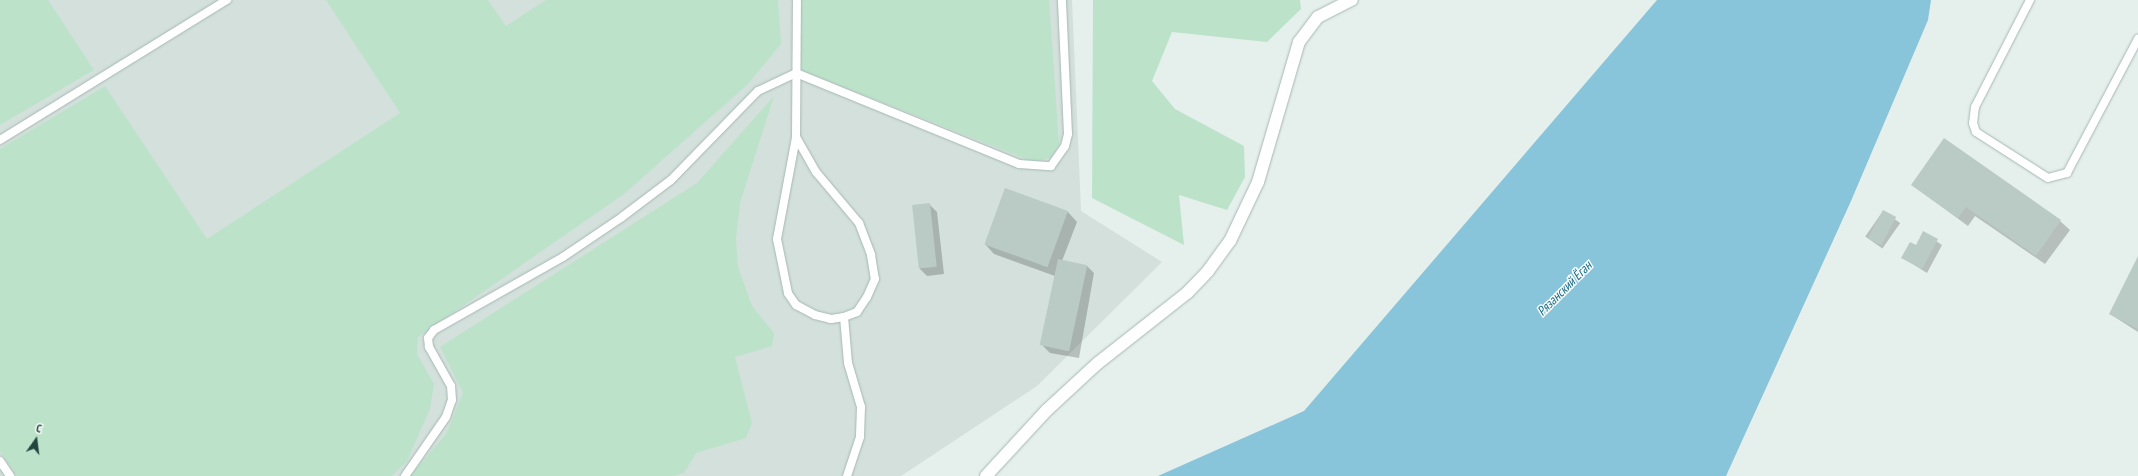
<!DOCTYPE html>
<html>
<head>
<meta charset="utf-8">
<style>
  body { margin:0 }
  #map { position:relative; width:2138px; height:476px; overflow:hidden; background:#e5efec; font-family:"PT Sans Narrow",sans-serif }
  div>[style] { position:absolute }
  .built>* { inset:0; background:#d3e0db }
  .green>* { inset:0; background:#bce3ca }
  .water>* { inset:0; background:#88c4da }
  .shadow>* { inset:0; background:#0003; transform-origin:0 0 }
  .building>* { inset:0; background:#bacbc5; transform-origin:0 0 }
  .roads { filter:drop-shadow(0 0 1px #a6b8b4) drop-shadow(0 0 1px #a6b8b4) }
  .service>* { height:8px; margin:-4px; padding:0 4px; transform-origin:4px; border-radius:4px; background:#fff }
  .minor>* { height:12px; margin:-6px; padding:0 6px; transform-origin:6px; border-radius:6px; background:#fff }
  span { translate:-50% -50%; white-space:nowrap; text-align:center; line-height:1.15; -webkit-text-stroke:3px #f6fbf9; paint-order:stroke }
  .water-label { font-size:13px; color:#146888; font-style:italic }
  .north { position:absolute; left:16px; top:420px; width:40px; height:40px; -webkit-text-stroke:3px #f6fbf9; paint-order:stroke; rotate:14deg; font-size:11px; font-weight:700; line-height:16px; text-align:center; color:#21443e }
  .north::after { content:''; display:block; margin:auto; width:14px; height:18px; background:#21443e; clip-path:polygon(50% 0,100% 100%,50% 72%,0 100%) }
</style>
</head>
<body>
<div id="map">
  <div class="built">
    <div style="clip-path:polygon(0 0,1072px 0,1081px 211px,1162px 262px,1037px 386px,901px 476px,0 476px)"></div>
  </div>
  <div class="green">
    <div style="clip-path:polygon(0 0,48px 0,94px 70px,0 125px)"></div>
    <div style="clip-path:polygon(326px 0,488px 0,506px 26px,546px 0,778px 0,781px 44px,747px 85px,624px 194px,418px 337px,417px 354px,434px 384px,430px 409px,407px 461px,392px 476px,17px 476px,0 451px,0 149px,105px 86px,207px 239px,400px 113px)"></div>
    <div style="clip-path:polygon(801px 0,1049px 0,1059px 144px,1052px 157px,1034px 162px,801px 70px)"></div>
    <div style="clip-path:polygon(1093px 0,1300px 0,1301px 9px,1267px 42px,1172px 32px,1152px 81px,1175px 109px,1244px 146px,1245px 177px,1227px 210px,1179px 195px,1184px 245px,1092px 198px)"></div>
    <div style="clip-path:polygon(774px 96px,740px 203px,736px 238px,738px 267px,752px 306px,774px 333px,772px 346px,735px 357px,752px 423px,746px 438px,696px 453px,684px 473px,674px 476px,410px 476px,446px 434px,463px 393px,440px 347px,697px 183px)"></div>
  </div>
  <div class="water">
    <div style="clip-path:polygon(1657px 0,1931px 0,1928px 20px,1851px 201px,1726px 476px,1158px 476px,1304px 411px)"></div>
  </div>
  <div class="shadow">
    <div style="clip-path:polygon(1912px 185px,2060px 221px,2070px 230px,2045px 264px,1975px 216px,1968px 226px)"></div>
    <div style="clip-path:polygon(1005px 189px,1068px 212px,1077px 222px,1062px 261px,1087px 266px,1094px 273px,1079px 358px,1050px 353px,1043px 346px,1055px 276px,994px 254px,985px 244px)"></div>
    <div style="clip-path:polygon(929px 204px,937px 212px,944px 274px,927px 276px,920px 269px,913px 206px)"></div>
    <div style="left:1883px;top:211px;width:21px;height:31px;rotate:35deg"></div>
    <div style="clip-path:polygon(1924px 233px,1942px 245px,1927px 273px,1903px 258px,1916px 246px)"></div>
    <div style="clip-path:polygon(2138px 259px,2138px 332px,2110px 314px)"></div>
  </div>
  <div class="building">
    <div style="clip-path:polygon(1944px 138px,2061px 220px,2036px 256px,1966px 207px,1958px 218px,1911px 185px)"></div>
    <div style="left:1005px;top:188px;width:67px;height:60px;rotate:20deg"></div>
    <div style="left:930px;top:203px;width:64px;height:18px;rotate:84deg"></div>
    <div style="left:1883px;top:210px;width:15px;height:32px;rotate:28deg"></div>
    <div style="clip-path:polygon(1923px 231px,1938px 239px,1922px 269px,1901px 258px,1910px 242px,1916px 245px)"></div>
    <div style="clip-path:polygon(2138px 256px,2138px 329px,2109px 314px)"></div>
    <div style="left:1058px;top:259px;width:30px;height:88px;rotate:12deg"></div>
  </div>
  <div class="roads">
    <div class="service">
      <div style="left:2030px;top:0;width:120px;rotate:117.2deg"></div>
      <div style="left:1975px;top:107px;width:16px;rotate:97deg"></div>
      <div style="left:1973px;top:123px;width:9px;rotate:72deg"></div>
      <div style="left:1976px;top:132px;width:85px;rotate:32.6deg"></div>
      <div style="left:2048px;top:178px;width:20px;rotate:-15deg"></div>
      <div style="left:2067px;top:173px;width:152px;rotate:-62.1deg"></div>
      <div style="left:796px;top:137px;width:40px;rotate:60.3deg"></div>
      <div style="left:816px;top:172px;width:67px;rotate:49.9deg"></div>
      <div style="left:859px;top:223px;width:34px;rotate:69deg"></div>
      <div style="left:871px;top:255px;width:24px;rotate:81deg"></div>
      <div style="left:875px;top:279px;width:20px;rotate:114deg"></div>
      <div style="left:867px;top:297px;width:18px;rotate:124deg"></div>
      <div style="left:857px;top:312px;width:14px;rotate:159deg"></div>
      <div style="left:844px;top:317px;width:13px;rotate:171deg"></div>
      <div style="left:831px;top:319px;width:16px;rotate:-166deg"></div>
      <div style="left:815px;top:315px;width:21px;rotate:-152deg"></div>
      <div style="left:796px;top:305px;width:14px;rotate:-124deg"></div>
      <div style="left:788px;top:293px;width:55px;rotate:-101.5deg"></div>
      <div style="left:777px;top:239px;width:104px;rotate:-79.4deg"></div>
      <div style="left:796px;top:137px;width:137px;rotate:-89.6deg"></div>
      <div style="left:0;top:140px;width:267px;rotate:-31.7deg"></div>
      <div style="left:844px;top:317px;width:46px;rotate:85deg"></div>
      <div style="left:848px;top:363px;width:46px;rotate:73.5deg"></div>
      <div style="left:861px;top:407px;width:30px;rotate:92deg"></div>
      <div style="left:860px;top:437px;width:41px;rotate:108.4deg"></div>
      <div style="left:0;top:461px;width:18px;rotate:56deg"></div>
      <div style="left:405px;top:476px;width:72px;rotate:-55.2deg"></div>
      <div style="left:446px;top:417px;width:18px;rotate:-71deg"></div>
      <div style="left:452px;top:400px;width:14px;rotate:-94deg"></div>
      <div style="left:451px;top:386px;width:45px;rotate:-119.4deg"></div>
      <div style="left:429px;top:347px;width:9px;rotate:-96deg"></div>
      <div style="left:428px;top:338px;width:10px;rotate:-53deg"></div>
      <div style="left:434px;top:330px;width:148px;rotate:-29.5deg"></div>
      <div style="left:563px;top:257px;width:71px;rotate:-34.1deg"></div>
      <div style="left:622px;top:217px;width:61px;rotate:-37.1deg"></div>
      <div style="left:671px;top:180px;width:124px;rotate:-45.7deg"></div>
      <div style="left:758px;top:91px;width:42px;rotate:-25.3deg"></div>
      <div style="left:796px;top:73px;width:241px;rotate:22.2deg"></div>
      <div style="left:1019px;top:164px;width:32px;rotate:4deg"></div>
      <div style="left:1051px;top:166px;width:24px;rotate:-55deg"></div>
      <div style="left:1065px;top:146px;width:12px;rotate:-76deg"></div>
      <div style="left:1068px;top:134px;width:134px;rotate:-92.6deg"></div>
    </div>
    <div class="minor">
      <div style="left:986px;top:476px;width:90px;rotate:-47.3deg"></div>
      <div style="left:1047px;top:410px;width:69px;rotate:-42.7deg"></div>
      <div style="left:1098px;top:363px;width:113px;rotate:-38.2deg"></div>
      <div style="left:1187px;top:293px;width:30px;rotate:-46deg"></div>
      <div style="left:1208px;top:271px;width:37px;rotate:-54deg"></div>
      <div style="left:1230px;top:241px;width:65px;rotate:-64.6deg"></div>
      <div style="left:1258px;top:182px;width:146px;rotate:-73.7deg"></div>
      <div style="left:1299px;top:42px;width:31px;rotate:-53deg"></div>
      <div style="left:1318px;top:17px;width:38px;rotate:-27deg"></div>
    </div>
  </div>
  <div class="water-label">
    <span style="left:1565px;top:289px;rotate:-45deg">Рязанский Ёган</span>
  </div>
  <div class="north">С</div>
</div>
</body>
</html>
